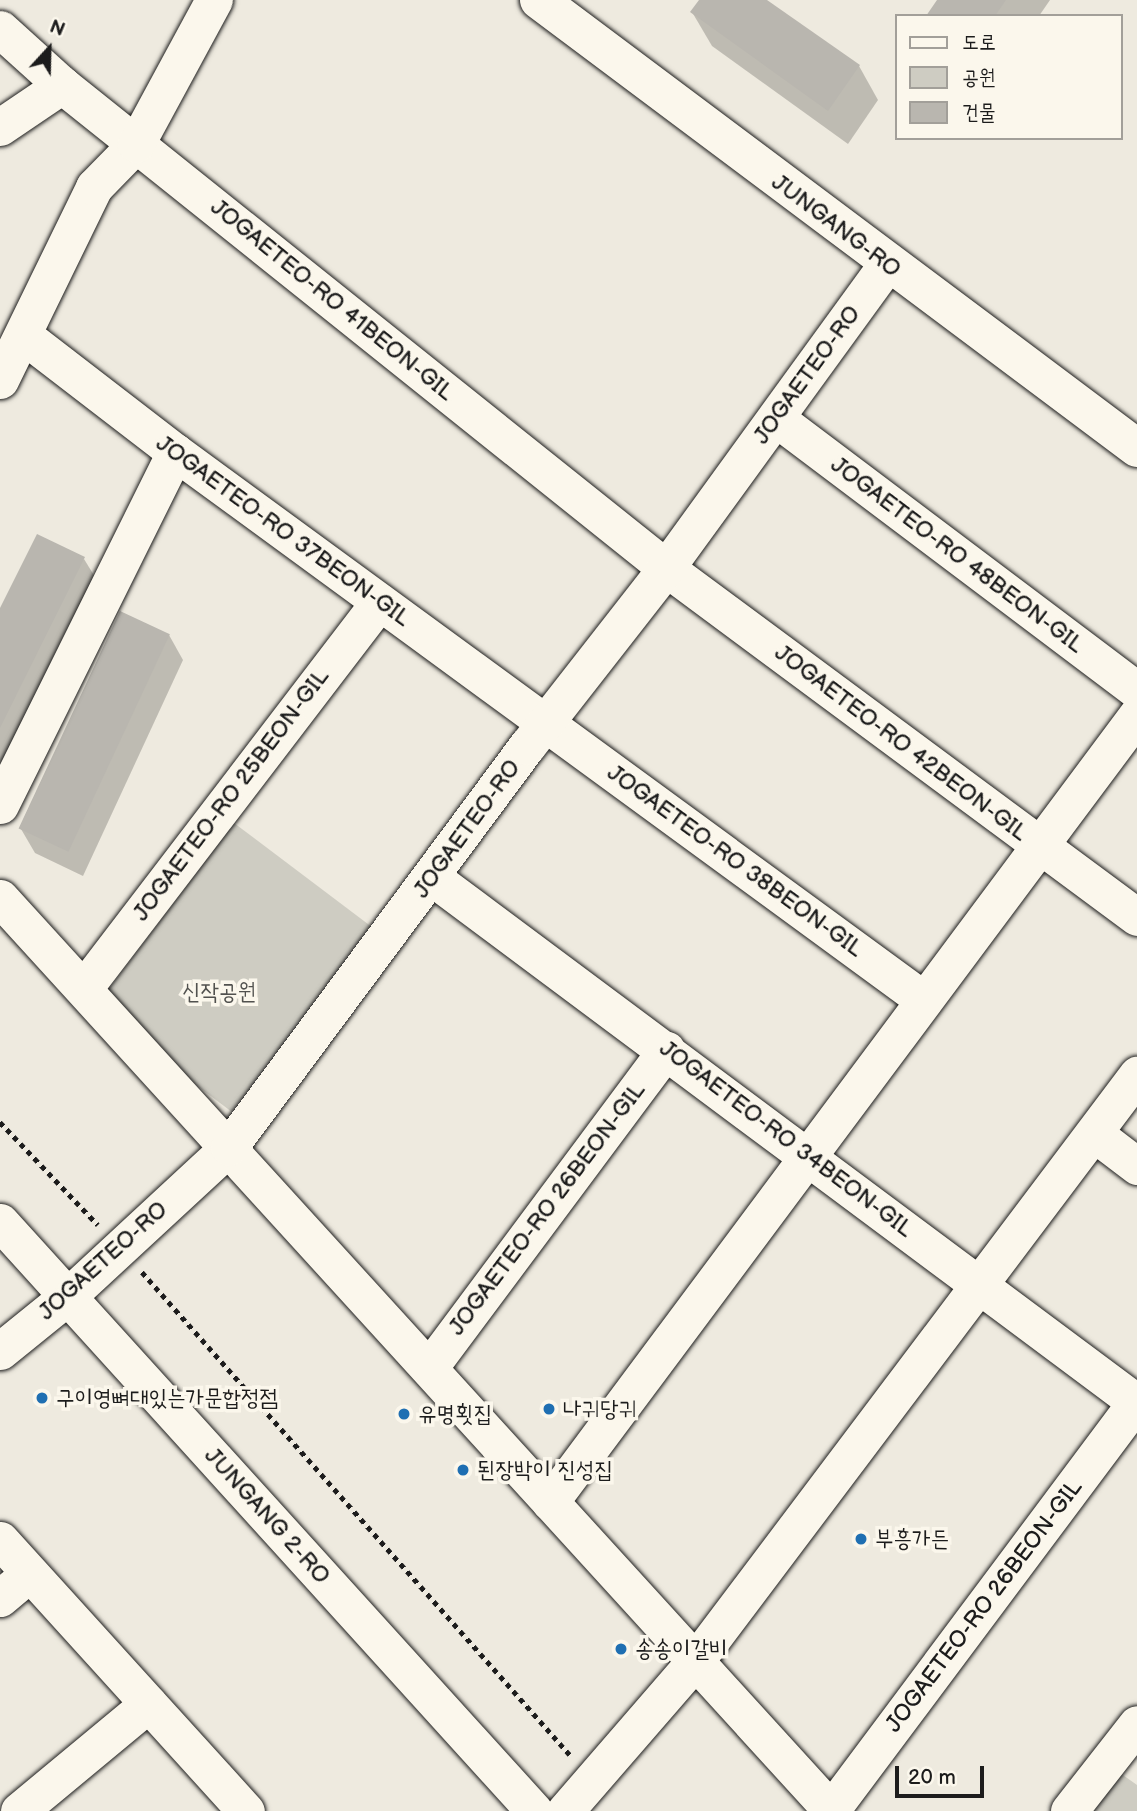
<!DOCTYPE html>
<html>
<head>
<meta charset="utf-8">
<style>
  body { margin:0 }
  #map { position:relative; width:1137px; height:1811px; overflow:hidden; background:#eeeadf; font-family:"Balsamiq Sans","Poor Story",sans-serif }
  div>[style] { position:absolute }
  .green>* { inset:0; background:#ceccc2; transform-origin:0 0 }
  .shadow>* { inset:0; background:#0003 }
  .building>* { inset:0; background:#b9b6af; transform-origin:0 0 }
  .path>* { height:4.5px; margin-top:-2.25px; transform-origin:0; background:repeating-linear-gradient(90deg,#1c1c1c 0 5px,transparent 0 10px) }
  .roads { filter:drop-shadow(0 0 2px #1c1c1c) drop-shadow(0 0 2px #1c1c1c) }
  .minor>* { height:37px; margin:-18.5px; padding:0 18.5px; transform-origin:18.5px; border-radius:18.5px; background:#fbf7ec }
  .major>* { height:38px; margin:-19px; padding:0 19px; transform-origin:19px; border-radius:19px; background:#fbf7ec }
  .dots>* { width:19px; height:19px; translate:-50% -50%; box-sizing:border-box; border:4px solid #fbf7ec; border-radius:50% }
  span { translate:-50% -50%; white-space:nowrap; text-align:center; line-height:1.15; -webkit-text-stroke:7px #fbf7ec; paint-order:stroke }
  .street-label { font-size:23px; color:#1c1c1c }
  .park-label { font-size:23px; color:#51514e }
  .poi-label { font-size:23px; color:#1c1c1c }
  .left { translate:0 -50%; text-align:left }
  .legend { position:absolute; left:895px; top:14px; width:228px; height:126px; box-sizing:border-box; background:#fbf7ec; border:2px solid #a29f99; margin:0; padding:9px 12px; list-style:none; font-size:21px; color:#1c1c1c }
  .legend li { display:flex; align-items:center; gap:14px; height:35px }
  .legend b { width:35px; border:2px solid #a29f99 }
  .north { position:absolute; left:14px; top:14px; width:70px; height:70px; -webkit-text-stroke:5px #fbf7ec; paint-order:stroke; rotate:22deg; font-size:19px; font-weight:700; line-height:28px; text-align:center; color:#1c1c1c }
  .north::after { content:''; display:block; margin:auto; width:24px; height:32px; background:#1c1c1c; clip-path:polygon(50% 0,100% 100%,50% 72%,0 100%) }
  .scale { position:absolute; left:895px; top:1766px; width:89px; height:32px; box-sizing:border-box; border:4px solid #1c1c1c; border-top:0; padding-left:9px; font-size:21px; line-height:24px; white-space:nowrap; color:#1c1c1c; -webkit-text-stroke:5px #fbf7ec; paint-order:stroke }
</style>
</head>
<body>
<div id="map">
  <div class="green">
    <div style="left:234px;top:823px;width:176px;height:232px;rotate:37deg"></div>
    <div style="clip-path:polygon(1113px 1768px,1137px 1785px,1137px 1811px,1079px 1811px)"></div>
  </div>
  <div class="shadow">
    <div style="clip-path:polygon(701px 0,764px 0,859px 66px,878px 100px,848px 144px,712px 46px,692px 12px)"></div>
    <div style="clip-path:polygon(939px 0,1050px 0,1039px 16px,928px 16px)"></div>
    <div style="clip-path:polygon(84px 559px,95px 577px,0 766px,0 612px)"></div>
    <div style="clip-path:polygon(169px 635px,183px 660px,83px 876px,35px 853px,21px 829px)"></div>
  </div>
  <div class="building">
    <div style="clip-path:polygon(699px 0,767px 0,860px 65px,828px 111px,690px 12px)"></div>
    <div style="clip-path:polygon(937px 0,1006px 0,995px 16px,926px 16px)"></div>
    <div style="clip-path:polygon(37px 534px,85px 557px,0 728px,0 608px)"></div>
    <div style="left:120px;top:611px;width:55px;height:240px;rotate:25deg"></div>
  </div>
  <div class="path">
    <div style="left:0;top:1122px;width:142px;rotate:46.4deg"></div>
    <div style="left:142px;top:1272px;width:645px;rotate:48.45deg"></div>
  </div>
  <div class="roads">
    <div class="minor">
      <div style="left:0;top:29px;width:84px;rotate:42.1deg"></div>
      <div style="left:62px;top:85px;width:773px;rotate:38.65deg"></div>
      <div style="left:666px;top:568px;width:586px;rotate:36.54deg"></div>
      <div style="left:0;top:127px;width:75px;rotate:-34.1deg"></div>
      <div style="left:23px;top:335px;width:192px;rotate:37.6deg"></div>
      <div style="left:175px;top:452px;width:928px;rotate:36.19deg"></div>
      <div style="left:0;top:380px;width:215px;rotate:-64deg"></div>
      <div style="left:94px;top:187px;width:60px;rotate:-45.7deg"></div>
      <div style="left:136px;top:144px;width:164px;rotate:-61.6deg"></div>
      <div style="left:777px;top:419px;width:451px;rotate:37deg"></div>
      <div style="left:0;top:805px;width:394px;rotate:-63.6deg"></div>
      <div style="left:433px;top:878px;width:878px;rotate:36.71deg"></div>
      <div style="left:0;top:898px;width:1235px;rotate:47.66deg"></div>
      <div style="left:84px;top:988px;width:486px;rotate:-52.6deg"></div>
      <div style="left:1095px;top:1134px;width:53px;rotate:37.3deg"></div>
      <div style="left:0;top:1222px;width:795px;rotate:47.8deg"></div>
      <div style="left:0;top:1351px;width:87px;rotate:-39deg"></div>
      <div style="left:68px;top:1296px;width:219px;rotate:-42.8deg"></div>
      <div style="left:229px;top:1147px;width:500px;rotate:-53.4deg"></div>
      <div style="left:527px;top:746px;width:226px;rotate:-52deg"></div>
      <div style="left:666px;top:568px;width:376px;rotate:-54deg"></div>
      <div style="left:429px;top:1368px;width:397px;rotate:-53.3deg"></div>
      <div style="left:550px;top:1502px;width:982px;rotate:-53.28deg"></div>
      <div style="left:0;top:1540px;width:366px;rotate:47.8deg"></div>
      <div style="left:0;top:1598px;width:38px;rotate:-40deg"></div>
      <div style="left:831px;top:1810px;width:509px;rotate:-53.22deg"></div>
      <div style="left:19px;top:1811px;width:168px;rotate:-39.7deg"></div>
      <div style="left:565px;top:1811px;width:200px;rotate:-49.1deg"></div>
      <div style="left:696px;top:1660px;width:733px;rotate:-52.99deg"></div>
      <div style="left:1069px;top:1811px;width:110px;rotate:-52deg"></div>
    </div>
    <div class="major">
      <div style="left:539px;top:0;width:747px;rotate:36.84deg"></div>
    </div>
  </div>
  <div class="dots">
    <div style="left:42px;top:1398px;background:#1f6fb2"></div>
    <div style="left:549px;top:1409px;background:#1f6fb2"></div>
    <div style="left:404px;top:1414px;background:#1f6fb2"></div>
    <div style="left:463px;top:1470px;background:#1f6fb2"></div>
    <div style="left:861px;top:1539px;background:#1f6fb2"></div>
    <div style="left:621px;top:1649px;background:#1f6fb2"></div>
  </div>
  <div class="street-label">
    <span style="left:836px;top:226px;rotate:37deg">JUNGANG-RO</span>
    <span style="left:332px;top:300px;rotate:39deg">JOGAETEO-RO 41BEON-GIL</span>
    <span style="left:807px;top:375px;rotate:-54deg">JOGAETEO-RO</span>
    <span style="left:283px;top:531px;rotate:36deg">JOGAETEO-RO 37BEON-GIL</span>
    <span style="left:957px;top:555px;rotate:37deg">JOGAETEO-RO 48BEON-GIL</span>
    <span style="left:901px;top:743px;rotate:37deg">JOGAETEO-RO 42BEON-GIL</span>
    <span style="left:231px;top:795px;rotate:-53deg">JOGAETEO-RO 25BEON-GIL</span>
    <span style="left:467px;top:829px;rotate:-54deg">JOGAETEO-RO</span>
    <span style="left:735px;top:861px;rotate:36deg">JOGAETEO-RO 38BEON-GIL</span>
    <span style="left:786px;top:1139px;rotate:37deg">JOGAETEO-RO 34BEON-GIL</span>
    <span style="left:547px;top:1209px;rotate:-53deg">JOGAETEO-RO 26BEON-GIL</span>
    <span style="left:103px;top:1261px;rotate:-42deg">JOGAETEO-RO</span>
    <span style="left:267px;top:1516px;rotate:48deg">JUNGANG 2-RO</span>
    <span style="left:984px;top:1606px;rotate:-53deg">JOGAETEO-RO 26BEON-GIL</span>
  </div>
  <div class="park-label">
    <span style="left:219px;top:992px">신작공원</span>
  </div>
  <div class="poi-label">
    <span class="left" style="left:56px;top:1398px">구이영뼈대있는가문합정점</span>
    <span class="left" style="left:563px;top:1409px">나귀당귀</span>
    <span class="left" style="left:418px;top:1414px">유명횟집</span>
    <span class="left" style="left:477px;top:1470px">된장박이 진성집</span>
    <span class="left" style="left:875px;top:1539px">부흥가든</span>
    <span class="left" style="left:635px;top:1649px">송송이갈비</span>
  </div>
  <ul class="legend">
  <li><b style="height:9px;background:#fbf7ec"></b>도로</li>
  <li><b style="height:19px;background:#ceccc2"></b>공원</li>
  <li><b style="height:19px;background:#b9b6af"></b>건물</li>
  </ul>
  <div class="north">N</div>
  <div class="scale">20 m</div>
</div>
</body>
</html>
